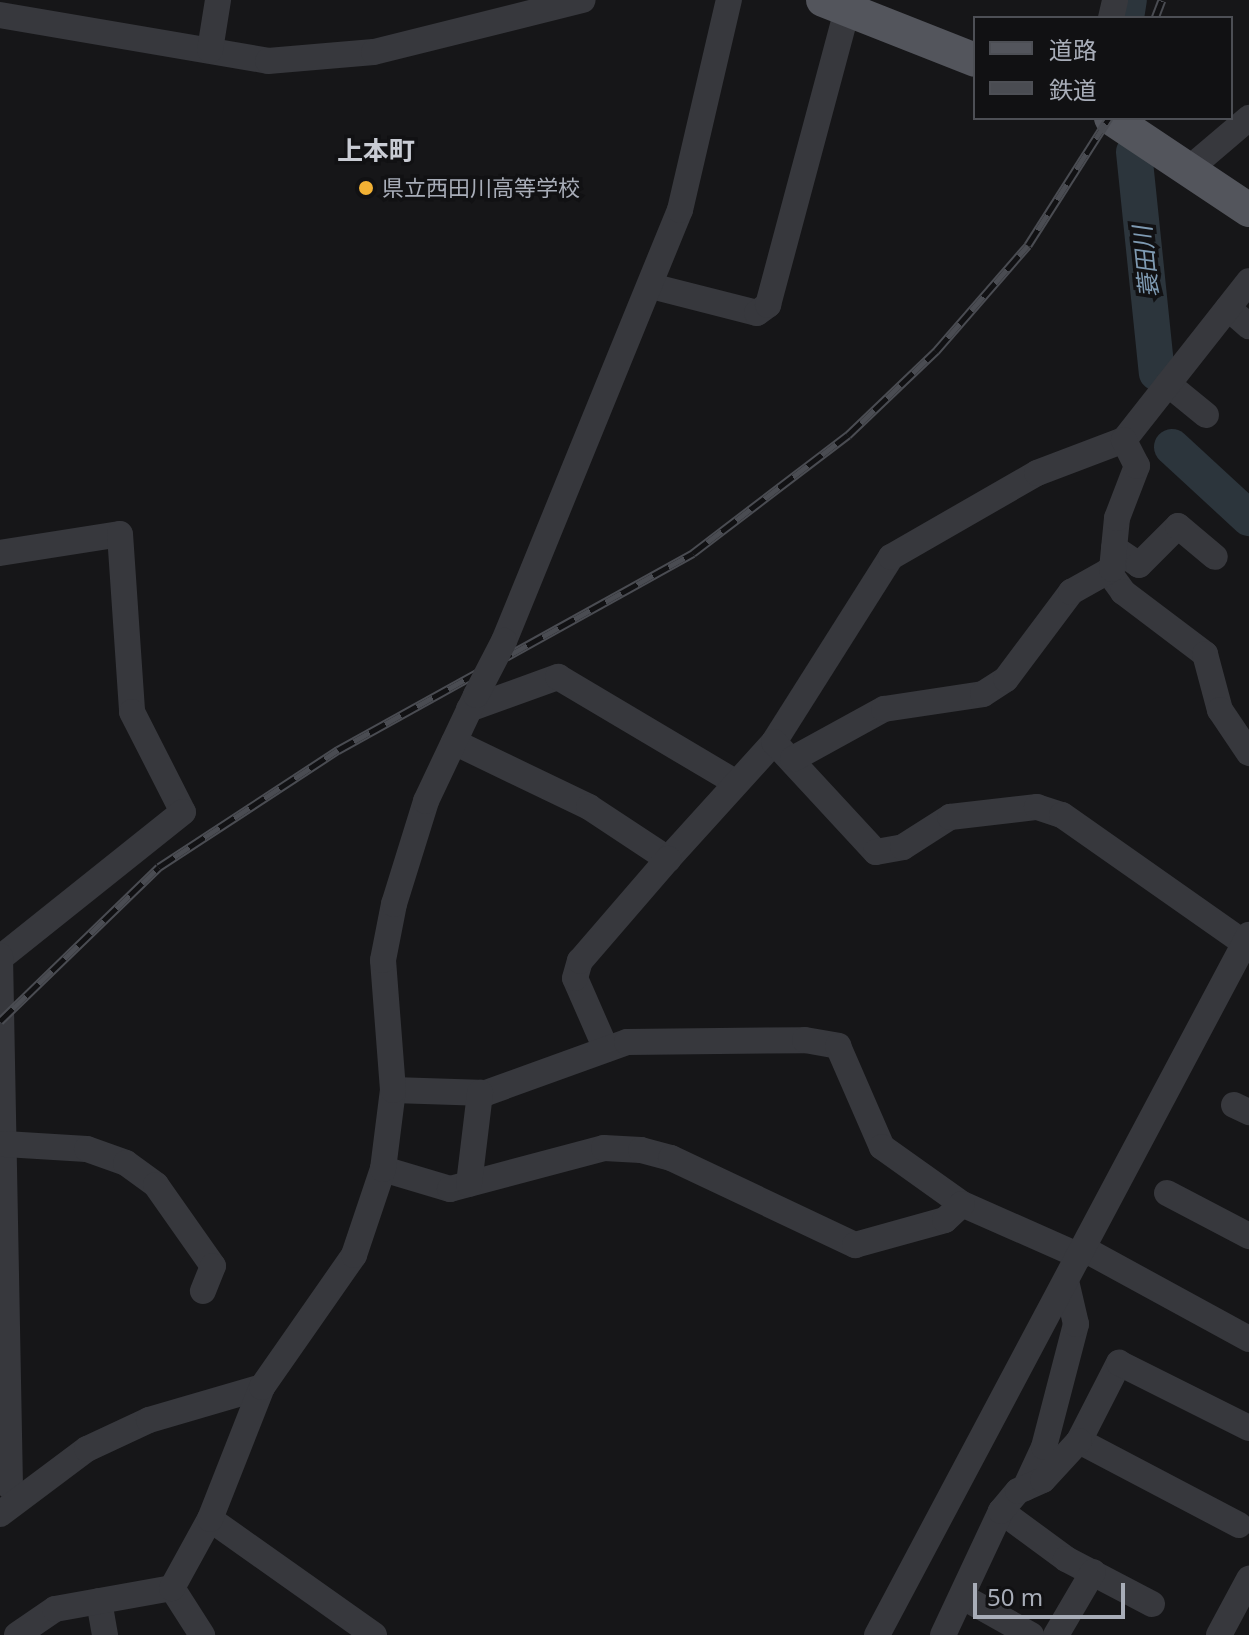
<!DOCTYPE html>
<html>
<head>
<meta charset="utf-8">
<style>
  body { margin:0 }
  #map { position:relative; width:1249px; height:1635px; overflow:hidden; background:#161618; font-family:"Noto Sans","Noto Sans JP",sans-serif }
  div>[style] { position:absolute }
  .river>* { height:36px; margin:-18px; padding:0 18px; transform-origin:18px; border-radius:18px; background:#2c353c }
  .minor>* { height:26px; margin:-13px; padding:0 13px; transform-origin:13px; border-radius:13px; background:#37383d }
  .major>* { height:34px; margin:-17px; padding:0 17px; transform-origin:17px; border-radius:17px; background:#53555c }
  .rail>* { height:9px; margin-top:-4.5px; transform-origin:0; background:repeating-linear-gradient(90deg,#111113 0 18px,#4a4c52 0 36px); box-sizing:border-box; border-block:2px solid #4a4c52 }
  .minor-bridge>* { height:26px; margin:-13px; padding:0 13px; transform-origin:13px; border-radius:13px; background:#37383d }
  .dots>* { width:22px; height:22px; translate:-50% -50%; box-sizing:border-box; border:4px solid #111113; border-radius:50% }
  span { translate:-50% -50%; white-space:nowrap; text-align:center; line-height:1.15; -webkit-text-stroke:7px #111113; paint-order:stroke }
  .poi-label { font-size:22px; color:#a8adb8 }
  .left { translate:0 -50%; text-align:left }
  .water-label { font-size:24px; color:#7f9bb3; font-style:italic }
  .quarter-label { font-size:26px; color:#c9ccd4; font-weight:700 }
  .legend { position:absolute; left:973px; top:16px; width:260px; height:104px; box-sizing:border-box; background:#111113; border:2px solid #4d4f55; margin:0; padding:10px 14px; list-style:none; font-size:24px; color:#a8adb8 }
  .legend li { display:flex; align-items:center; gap:16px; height:40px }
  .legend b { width:40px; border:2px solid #4d4f55 }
  .scale { position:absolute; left:973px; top:1583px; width:152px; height:36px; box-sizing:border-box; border:4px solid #a8adb8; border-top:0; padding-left:10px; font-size:24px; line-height:28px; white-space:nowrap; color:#a8adb8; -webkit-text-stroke:6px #111113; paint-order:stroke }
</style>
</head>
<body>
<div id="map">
  <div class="river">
    <div style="left:1126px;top:18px;width:18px;rotate:-81deg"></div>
    <div style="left:1134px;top:152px;width:222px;rotate:84.1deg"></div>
    <div style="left:1172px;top:447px;width:105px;rotate:42.7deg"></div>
  </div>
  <div class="minor">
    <div style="left:0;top:15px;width:272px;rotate:9.7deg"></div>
    <div style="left:268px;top:61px;width:106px;rotate:-4.9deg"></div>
    <div style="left:374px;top:52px;width:215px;rotate:-14deg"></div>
    <div style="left:1111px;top:18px;width:18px;rotate:-77deg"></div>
    <div style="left:210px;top:50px;width:51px;rotate:-80.9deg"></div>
    <div style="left:1189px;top:169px;width:79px;rotate:-40.4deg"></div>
    <div style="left:651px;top:286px;width:109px;rotate:14.3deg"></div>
    <div style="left:757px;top:313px;width:14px;rotate:-36deg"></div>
    <div style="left:768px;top:305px;width:316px;rotate:-75deg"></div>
    <div style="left:1228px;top:308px;width:28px;rotate:41deg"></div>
    <div style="left:1168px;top:384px;width:49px;rotate:39.2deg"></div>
    <div style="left:1114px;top:548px;width:30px;rotate:34deg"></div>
    <div style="left:1139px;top:565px;width:55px;rotate:-45deg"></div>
    <div style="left:1178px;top:526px;width:48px;rotate:40deg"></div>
    <div style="left:0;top:553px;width:121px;rotate:-9deg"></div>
    <div style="left:120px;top:534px;width:178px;rotate:86.1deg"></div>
    <div style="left:132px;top:712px;width:112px;rotate:63deg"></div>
    <div style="left:183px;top:812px;width:234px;rotate:141.4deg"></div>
    <div style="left:1108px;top:571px;width:26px;rotate:54deg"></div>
    <div style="left:1123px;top:592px;width:103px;rotate:37.1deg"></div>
    <div style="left:1205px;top:654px;width:58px;rotate:75deg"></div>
    <div style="left:1220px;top:710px;width:52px;rotate:56deg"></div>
    <div style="left:504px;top:641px;width:466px;rotate:-67.8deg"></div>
    <div style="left:680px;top:210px;width:216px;rotate:-76.9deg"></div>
    <div style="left:469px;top:709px;width:95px;rotate:-19.8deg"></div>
    <div style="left:558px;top:677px;width:206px;rotate:30.7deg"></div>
    <div style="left:454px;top:742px;width:150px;rotate:25.7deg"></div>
    <div style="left:589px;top:807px;width:95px;rotate:33.4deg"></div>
    <div style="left:668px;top:859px;width:158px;rotate:-47.8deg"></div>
    <div style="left:774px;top:742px;width:219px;rotate:-57.7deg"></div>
    <div style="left:891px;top:557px;width:168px;rotate:-29.9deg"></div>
    <div style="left:1037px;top:473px;width:93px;rotate:-20.8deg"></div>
    <div style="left:1124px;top:440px;width:202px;rotate:-51.8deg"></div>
    <div style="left:774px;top:742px;width:150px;rotate:47.2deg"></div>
    <div style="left:876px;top:852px;width:27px;rotate:-10deg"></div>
    <div style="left:903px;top:847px;width:56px;rotate:-32.6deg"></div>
    <div style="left:950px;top:817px;width:88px;rotate:-6.6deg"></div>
    <div style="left:1037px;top:807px;width:26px;rotate:18deg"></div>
    <div style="left:1062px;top:815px;width:223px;rotate:35.1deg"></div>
    <div style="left:793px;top:759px;width:104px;rotate:-28.8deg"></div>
    <div style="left:884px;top:709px;width:100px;rotate:-8.6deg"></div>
    <div style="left:983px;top:694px;width:27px;rotate:-33deg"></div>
    <div style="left:1006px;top:679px;width:109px;rotate:-53.2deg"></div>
    <div style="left:1071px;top:592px;width:47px;rotate:-29.3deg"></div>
    <div style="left:1112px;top:569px;width:51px;rotate:-84.4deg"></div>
    <div style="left:1117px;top:518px;width:56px;rotate:-69deg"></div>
    <div style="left:1137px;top:466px;width:29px;rotate:-117deg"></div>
    <div style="left:0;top:956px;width:531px;rotate:88.92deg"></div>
    <div style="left:606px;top:1049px;width:77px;rotate:-113.6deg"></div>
    <div style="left:575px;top:978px;width:18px;rotate:-74deg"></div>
    <div style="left:580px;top:961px;width:135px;rotate:-49.2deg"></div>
    <div style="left:393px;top:1090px;width:93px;rotate:1.8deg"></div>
    <div style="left:486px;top:1093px;width:150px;rotate:-19.9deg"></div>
    <div style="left:627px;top:1042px;width:178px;rotate:-0.6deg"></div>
    <div style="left:805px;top:1040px;width:34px;rotate:10deg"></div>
    <div style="left:838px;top:1046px;width:110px;rotate:66.5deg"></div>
    <div style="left:882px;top:1147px;width:98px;rotate:35.5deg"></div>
    <div style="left:962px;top:1204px;width:129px;rotate:23.8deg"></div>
    <div style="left:1234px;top:1105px;width:17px;rotate:25deg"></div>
    <div style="left:5px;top:1144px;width:82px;rotate:3.5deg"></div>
    <div style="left:87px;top:1149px;width:41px;rotate:19.7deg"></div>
    <div style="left:126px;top:1163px;width:37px;rotate:36deg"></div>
    <div style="left:156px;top:1185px;width:99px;rotate:54.9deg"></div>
    <div style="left:213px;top:1266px;width:27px;rotate:112deg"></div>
    <div style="left:383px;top:1169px;width:70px;rotate:16.6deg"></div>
    <div style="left:450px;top:1189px;width:159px;rotate:-14.9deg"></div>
    <div style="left:604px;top:1148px;width:37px;rotate:3deg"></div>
    <div style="left:641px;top:1150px;width:31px;rotate:15deg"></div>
    <div style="left:671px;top:1158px;width:204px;rotate:25.3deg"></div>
    <div style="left:855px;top:1245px;width:93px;rotate:-15.5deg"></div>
    <div style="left:945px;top:1220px;width:23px;rotate:-43deg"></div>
    <div style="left:469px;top:1184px;width:92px;rotate:-83.1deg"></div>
    <div style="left:1167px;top:1193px;width:93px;rotate:27.7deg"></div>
    <div style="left:1084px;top:1249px;width:188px;rotate:28.6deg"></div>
    <div style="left:1025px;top:1488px;width:45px;rotate:-65.1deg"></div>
    <div style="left:1044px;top:1447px;width:127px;rotate:-75.4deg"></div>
    <div style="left:1076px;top:1324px;width:44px;rotate:-103.1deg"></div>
    <div style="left:1001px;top:1511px;width:81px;rotate:36.4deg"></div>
    <div style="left:1066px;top:1559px;width:97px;rotate:27.6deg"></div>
    <div style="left:0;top:1514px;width:109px;rotate:-36.8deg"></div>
    <div style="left:87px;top:1449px;width:68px;rotate:-25.1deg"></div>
    <div style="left:149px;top:1420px;width:118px;rotate:-16.3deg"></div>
    <div style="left:210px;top:1519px;width:201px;rotate:35.3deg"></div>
    <div style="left:1239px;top:1525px;width:181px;rotate:-152.3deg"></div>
    <div style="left:1079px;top:1441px;width:88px;rotate:-62.9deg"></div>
    <div style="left:1119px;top:1363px;width:145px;rotate:26.6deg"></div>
    <div style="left:172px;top:1588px;width:56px;rotate:57.4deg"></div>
    <div style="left:963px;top:1597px;width:78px;rotate:29.2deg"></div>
    <div style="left:99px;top:1601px;width:35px;rotate:80deg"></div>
    <div style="left:17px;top:1635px;width:46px;rotate:-34.4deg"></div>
    <div style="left:55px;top:1609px;width:119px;rotate:-10.2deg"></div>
    <div style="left:172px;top:1588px;width:79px;rotate:-61.2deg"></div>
    <div style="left:210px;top:1519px;width:142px;rotate:-68.5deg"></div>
    <div style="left:262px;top:1387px;width:161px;rotate:-55.1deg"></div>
    <div style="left:354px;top:1255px;width:91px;rotate:-71.4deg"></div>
    <div style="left:383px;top:1169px;width:80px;rotate:-82.8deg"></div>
    <div style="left:393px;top:1090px;width:130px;rotate:-94.4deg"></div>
    <div style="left:383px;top:960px;width:57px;rotate:-78.9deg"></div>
    <div style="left:394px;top:904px;width:108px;rotate:-72.7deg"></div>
    <div style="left:426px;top:801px;width:117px;rotate:-64.7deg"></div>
    <div style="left:877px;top:1635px;width:793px;rotate:-62.01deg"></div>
    <div style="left:943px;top:1635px;width:137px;rotate:-64.9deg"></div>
    <div style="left:1001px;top:1511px;width:26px;rotate:-50deg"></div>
    <div style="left:1018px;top:1491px;width:27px;rotate:-24deg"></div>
    <div style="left:1043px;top:1480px;width:53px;rotate:-47.3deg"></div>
    <div style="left:1056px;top:1635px;width:73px;rotate:-59.6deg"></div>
    <div style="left:1219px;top:1635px;width:64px;rotate:-61.8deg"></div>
  </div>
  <div class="major">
    <div style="left:823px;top:0;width:163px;rotate:21.5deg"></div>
    <div style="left:1111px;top:118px;width:166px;rotate:33.7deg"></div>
  </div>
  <div class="rail">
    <div style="left:1155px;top:18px;width:19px;rotate:-69deg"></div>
    <div style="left:0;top:1021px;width:221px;rotate:-44.1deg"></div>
    <div style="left:159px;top:867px;width:214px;rotate:-33.2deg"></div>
    <div style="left:338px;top:750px;width:406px;rotate:-29deg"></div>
    <div style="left:693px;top:553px;width:195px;rotate:-37.3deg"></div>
    <div style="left:848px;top:435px;width:122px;rotate:-43.7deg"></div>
    <div style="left:936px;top:351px;width:140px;rotate:-49deg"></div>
    <div style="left:1028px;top:245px;width:151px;rotate:-57.5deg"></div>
  </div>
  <div class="minor-bridge">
    <div style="left:476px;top:695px;width:61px;rotate:-62.6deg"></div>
  </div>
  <div class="dots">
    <div style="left:366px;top:188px;background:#f2b134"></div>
  </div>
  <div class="poi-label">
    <span class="left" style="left:382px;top:188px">県立西田川高等学校</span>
  </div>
  <div class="water-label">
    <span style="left:1145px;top:262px;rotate:-96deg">蓑田川</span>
  </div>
  <div class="quarter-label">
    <span style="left:376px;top:151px">上本町</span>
  </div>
  <ul class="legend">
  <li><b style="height:10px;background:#53555c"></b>道路</li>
  <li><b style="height:10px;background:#4a4c52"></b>鉄道</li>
  </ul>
  <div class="scale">50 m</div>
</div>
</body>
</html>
